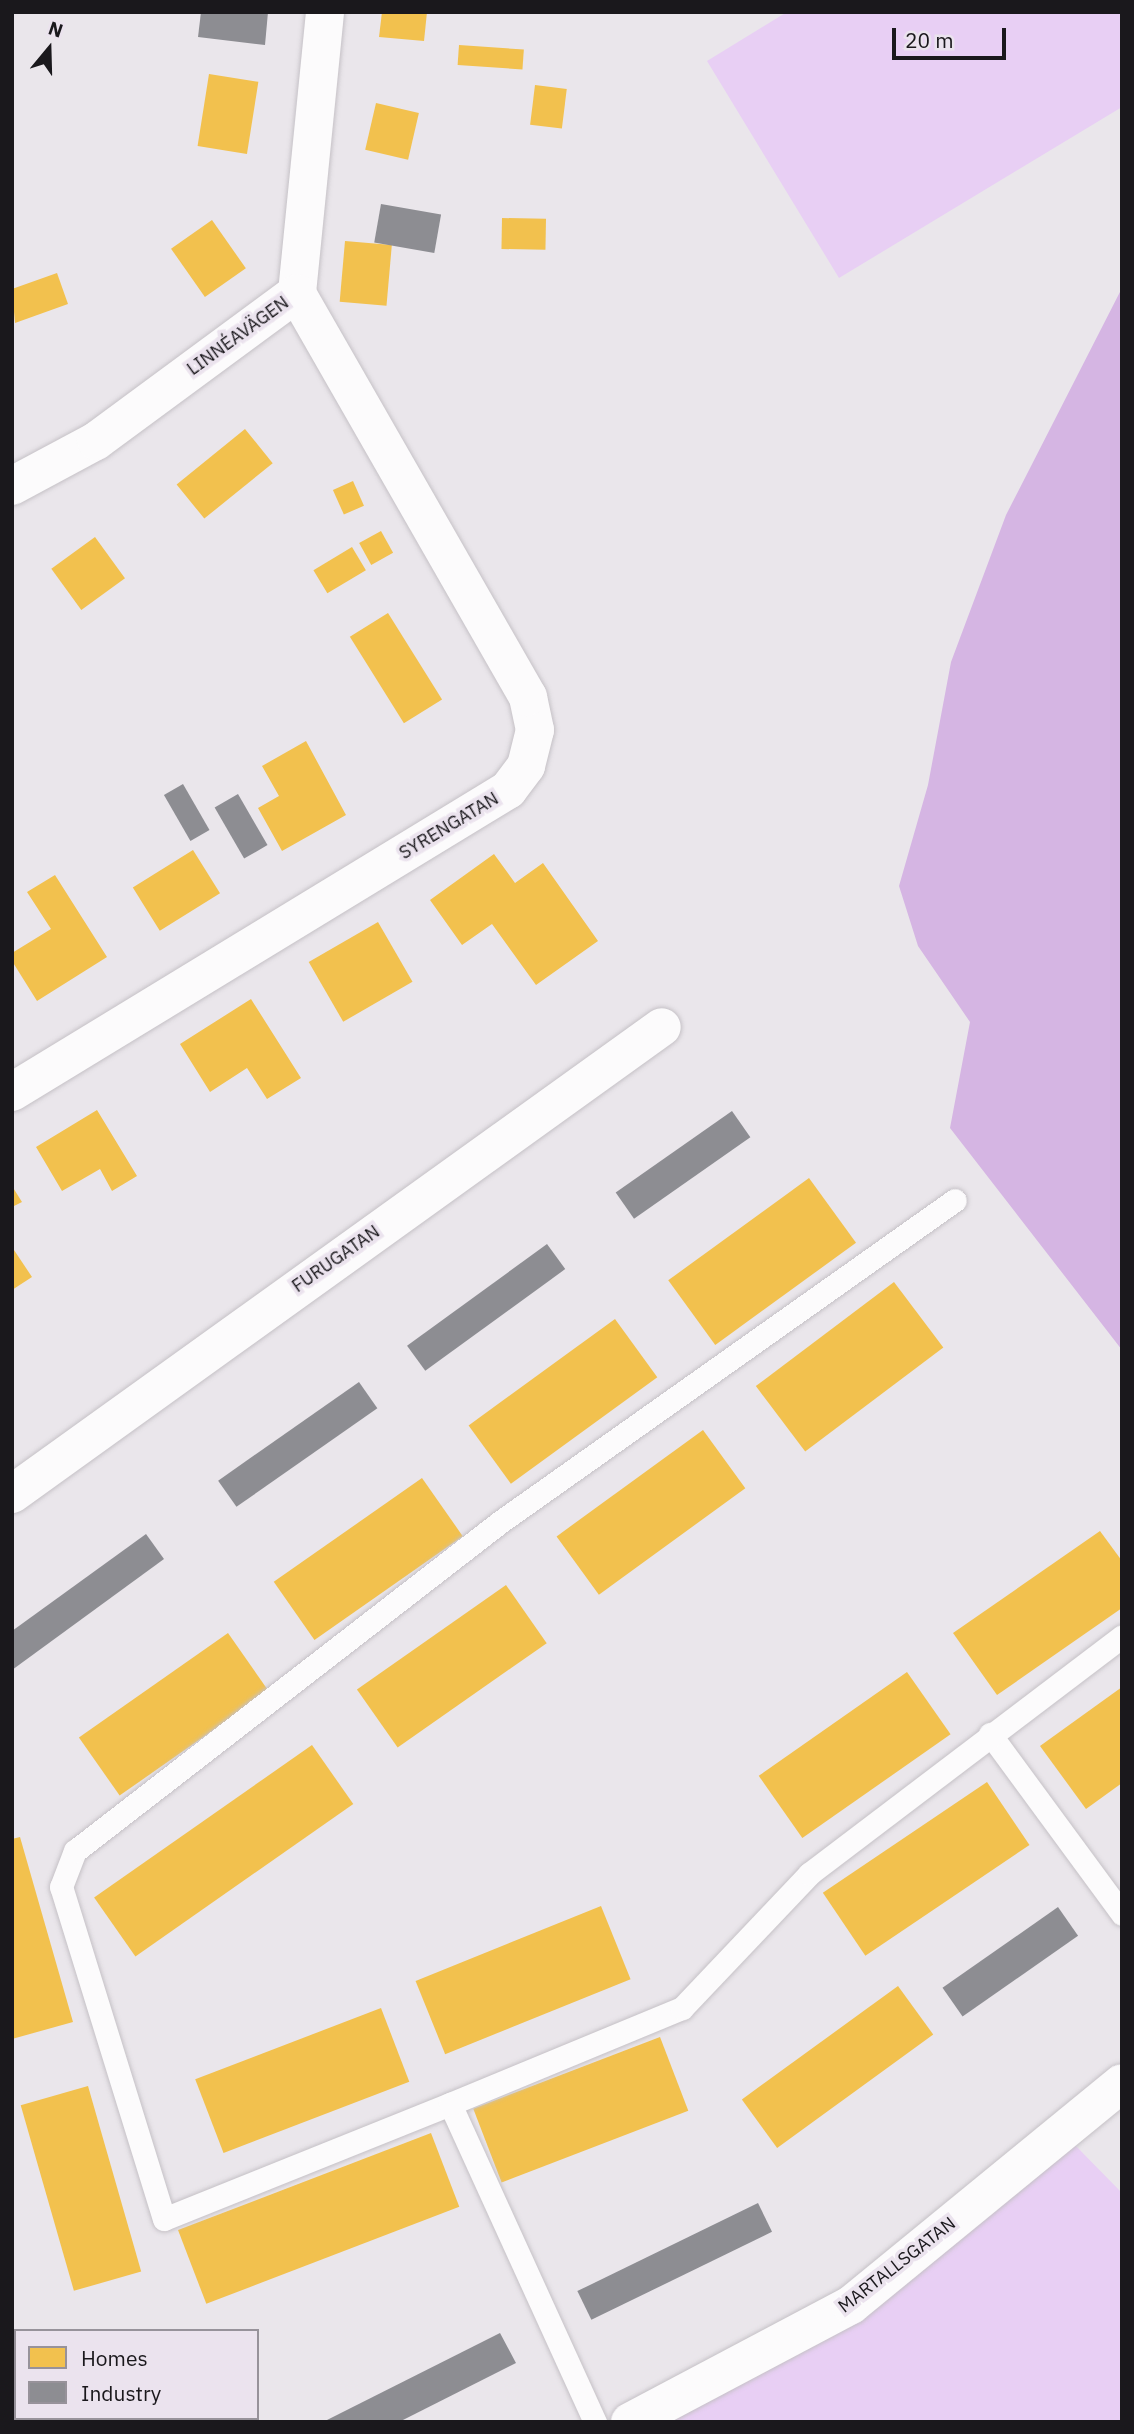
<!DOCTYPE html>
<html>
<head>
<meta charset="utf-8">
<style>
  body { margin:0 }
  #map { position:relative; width:1134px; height:2434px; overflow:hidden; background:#eae6eb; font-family:"IBM Plex Sans",sans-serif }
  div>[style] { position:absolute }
  .green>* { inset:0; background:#e8cff4 }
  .forest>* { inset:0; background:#d5b5e3 }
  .homes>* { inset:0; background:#f2c14e; transform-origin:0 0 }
  .industry>* { inset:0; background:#8d8d92; transform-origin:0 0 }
  .roads { filter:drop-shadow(0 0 2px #c5c1c6) drop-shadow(0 0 2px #c5c1c6) }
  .service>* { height:23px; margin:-11.5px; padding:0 11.5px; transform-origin:11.5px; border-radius:11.5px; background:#fcfbfc }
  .minor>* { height:38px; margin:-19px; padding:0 19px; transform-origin:19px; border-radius:19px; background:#fcfbfc }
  span { translate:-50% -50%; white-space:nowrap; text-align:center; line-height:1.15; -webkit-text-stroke:7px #ebe3ee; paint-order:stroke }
  .street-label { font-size:18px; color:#1a181c }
  .frame { position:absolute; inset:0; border:14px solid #1a181c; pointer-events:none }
  .legend { position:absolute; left:14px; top:2329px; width:245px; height:91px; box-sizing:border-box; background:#ebe3ee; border:2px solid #97929a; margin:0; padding:9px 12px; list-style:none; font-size:21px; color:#1a181c }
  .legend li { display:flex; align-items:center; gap:14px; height:35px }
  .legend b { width:35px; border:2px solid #97929a }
  .north { position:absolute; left:14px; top:14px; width:70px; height:70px; -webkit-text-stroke:5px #ebe3ee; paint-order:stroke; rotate:19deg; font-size:19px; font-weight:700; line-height:28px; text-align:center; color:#1a181c }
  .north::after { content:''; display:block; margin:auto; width:24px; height:32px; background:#1a181c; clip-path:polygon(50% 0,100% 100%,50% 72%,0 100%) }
  .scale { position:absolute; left:892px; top:28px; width:114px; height:32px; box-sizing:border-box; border:4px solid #1a181c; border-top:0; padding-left:9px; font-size:21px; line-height:24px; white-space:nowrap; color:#1a181c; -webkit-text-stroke:5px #ebe3ee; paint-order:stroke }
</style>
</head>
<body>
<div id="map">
  <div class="green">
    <div style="clip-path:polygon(787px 12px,1122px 12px,1122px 107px,839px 278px,707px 61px)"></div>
    <div style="clip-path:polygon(1073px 2143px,1122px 2193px,1122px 2422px,659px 2422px)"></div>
  </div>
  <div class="forest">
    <div style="clip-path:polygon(1122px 288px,1122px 1350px,950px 1128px,970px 1022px,918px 946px,899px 886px,928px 785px,951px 662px,1006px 515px)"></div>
  </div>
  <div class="homes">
    <div style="clip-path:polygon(382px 12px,427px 12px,424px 41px,379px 37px)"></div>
    <div style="left:459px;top:45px;width:65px;height:20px;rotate:4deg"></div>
    <div style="left:209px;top:74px;width:50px;height:73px;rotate:9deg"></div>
    <div style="left:535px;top:85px;width:32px;height:40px;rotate:7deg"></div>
    <div style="left:376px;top:103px;width:44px;height:48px;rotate:13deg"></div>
    <div style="left:502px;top:218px;width:44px;height:31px;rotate:1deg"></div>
    <div style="left:212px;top:220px;width:59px;height:50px;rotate:55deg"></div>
    <div style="left:345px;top:241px;width:47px;height:61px;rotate:5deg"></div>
    <div style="clip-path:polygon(57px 273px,68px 304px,15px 323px,12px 289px)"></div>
    <div style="left:245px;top:429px;width:44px;height:88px;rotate:51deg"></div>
    <div style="left:353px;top:481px;width:27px;height:22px;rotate:66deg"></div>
    <div style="left:381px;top:531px;width:25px;height:25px;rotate:61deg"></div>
    <div style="left:95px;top:537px;width:51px;height:54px;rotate:54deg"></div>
    <div style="left:352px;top:547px;width:27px;height:45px;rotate:59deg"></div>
    <div style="left:388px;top:613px;width:102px;height:45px;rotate:58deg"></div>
    <div style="clip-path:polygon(306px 741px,346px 815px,282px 851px,258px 808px,279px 796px,262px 766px)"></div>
    <div style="left:193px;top:850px;width:51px;height:71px;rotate:58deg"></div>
    <div style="clip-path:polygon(494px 854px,515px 883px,543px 863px,598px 941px,536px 985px,492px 924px,462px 945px,430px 900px)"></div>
    <div style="clip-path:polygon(55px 875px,107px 957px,37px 1001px,12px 961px,12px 953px,51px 929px,27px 892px)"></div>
    <div style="left:378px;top:922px;width:69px;height:80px;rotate:60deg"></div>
    <div style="clip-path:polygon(251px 999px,301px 1078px,267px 1099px,247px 1068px,210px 1092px,180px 1044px)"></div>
    <div style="clip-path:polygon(97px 1110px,137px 1176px,112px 1191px,100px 1169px,62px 1191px,36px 1147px)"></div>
    <div style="left:809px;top:1178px;width:80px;height:174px;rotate:54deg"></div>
    <div style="clip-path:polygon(12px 1186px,22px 1202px,12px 1207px)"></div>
    <div style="clip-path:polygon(12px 1247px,32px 1277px,12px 1290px)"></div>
    <div style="left:894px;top:1282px;width:82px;height:173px;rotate:53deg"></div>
    <div style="left:615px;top:1319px;width:72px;height:181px;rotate:54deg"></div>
    <div style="left:703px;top:1430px;width:72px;height:181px;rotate:54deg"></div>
    <div style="left:422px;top:1478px;width:71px;height:181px;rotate:55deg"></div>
    <div style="clip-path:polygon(1100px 1531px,1122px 1561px,1122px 1608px,997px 1695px,953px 1633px)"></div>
    <div style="left:506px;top:1585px;width:71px;height:182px;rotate:55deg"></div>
    <div style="left:228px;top:1633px;width:71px;height:182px;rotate:55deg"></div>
    <div style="left:907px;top:1672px;width:76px;height:181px;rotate:55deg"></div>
    <div style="clip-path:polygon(1122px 1687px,1122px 1783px,1086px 1809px,1040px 1746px)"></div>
    <div style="left:312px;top:1745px;width:72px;height:266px;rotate:55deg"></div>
    <div style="left:987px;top:1782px;width:76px;height:198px;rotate:56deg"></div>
    <div style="clip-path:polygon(20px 1837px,73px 2022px,12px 2039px,12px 1839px)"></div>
    <div style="left:601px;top:1906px;width:79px;height:200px;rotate:68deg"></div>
    <div style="left:898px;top:1986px;width:60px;height:193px;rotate:54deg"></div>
    <div style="left:381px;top:2008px;width:79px;height:199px;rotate:69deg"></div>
    <div style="left:660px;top:2037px;width:79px;height:200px;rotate:69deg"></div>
    <div style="left:88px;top:2086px;width:193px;height:70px;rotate:74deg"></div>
    <div style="left:431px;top:2133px;width:79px;height:271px;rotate:69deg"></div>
  </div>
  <div class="industry">
    <div style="clip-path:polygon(201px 12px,268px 12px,265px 45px,198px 37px)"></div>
    <div style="left:381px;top:204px;width:61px;height:39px;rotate:10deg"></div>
    <div style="left:183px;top:784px;width:53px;height:22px;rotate:60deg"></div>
    <div style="left:238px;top:794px;width:59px;height:27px;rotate:60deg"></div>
    <div style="left:732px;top:1111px;width:32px;height:142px;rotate:55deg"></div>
    <div style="left:547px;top:1244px;width:31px;height:173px;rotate:54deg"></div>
    <div style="left:359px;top:1382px;width:32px;height:172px;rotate:55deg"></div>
    <div style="clip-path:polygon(146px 1534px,164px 1559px,12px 1670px,12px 1631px)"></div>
    <div style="left:1058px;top:1907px;width:35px;height:141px;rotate:55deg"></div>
    <div style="left:758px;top:2203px;width:32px;height:201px;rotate:64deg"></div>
    <div style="clip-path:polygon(500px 2333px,516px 2363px,399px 2422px,323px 2422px)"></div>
  </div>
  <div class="roads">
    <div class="service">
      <div style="left:990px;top:1734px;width:223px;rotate:53.7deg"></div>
      <div style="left:450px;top:2104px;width:308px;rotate:158.1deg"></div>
      <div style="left:164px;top:2219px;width:348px;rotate:-107.2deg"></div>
      <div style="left:61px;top:1887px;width:39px;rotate:-69deg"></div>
      <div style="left:75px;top:1851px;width:537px;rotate:-37.74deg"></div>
      <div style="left:500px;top:1522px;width:557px;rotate:-35.29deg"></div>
      <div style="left:595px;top:2422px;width:349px;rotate:-114.5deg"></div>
      <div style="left:450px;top:2104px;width:251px;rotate:-22.5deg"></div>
      <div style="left:682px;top:2008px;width:185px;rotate:-46.5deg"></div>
      <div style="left:809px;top:1874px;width:393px;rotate:-37.2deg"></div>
    </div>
    <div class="minor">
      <div style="left:12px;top:486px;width:95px;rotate:-28.2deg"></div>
      <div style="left:96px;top:441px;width:250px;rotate:-36.4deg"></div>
      <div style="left:297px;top:293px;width:282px;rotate:-84.3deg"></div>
      <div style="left:12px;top:1092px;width:581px;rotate:-31.34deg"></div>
      <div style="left:508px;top:790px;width:30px;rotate:-53deg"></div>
      <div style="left:526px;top:766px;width:37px;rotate:-76deg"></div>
      <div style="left:535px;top:730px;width:34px;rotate:-102deg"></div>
      <div style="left:528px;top:697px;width:465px;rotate:-119.8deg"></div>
      <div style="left:12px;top:1494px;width:800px;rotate:-35.7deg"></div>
      <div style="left:630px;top:2422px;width:250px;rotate:-27.9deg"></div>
      <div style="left:851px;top:2305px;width:350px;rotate:-39.3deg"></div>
    </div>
  </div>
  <div class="street-label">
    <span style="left:238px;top:336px;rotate:-36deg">LINNÉAVÄGEN</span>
    <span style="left:449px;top:826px;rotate:-31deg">SYRENGATAN</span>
    <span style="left:336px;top:1259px;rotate:-35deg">FURUGATAN</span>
    <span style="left:897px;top:2265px;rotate:-38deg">MARTALLSGATAN</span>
  </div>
  <div class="frame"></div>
  <ul class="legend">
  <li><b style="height:19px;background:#f2c14e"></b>Homes</li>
  <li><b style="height:19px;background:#8d8d92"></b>Industry</li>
  </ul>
  <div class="north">N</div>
  <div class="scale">20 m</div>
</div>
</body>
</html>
